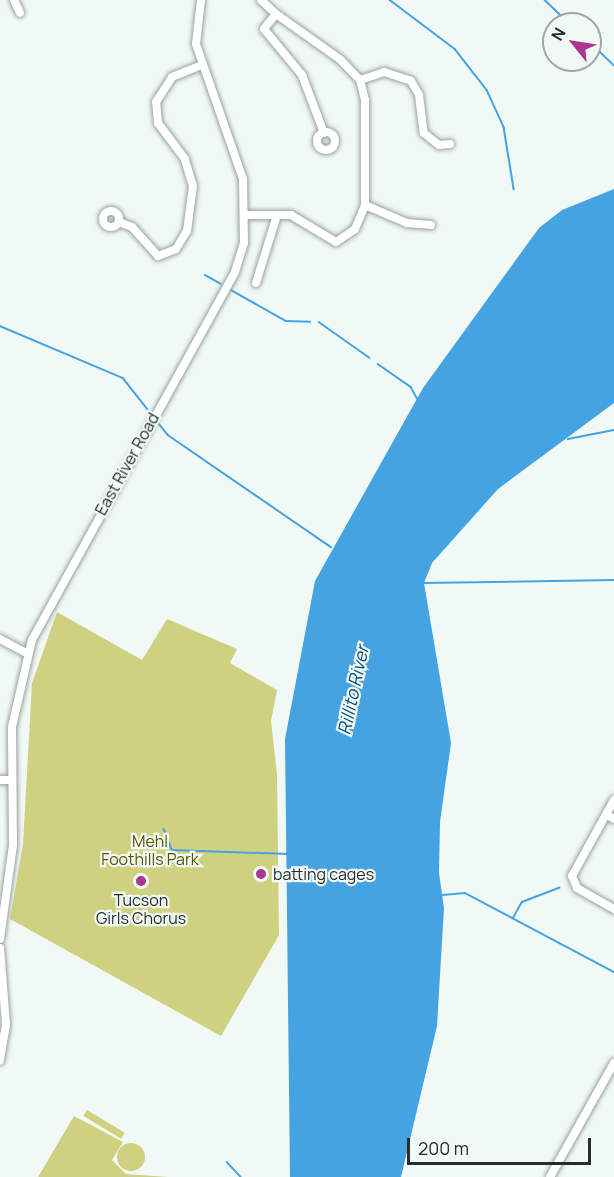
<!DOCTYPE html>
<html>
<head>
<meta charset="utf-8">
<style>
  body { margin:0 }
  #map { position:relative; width:614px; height:1177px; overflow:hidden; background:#f1f9f6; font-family:Manrope,sans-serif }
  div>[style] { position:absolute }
  .green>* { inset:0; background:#cfd180; transform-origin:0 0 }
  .round { border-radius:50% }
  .water>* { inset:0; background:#45a3e1 }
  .stream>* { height:1.5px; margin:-0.75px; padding:0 0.75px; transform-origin:0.75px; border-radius:0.75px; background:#45a3e1 }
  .roads { filter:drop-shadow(0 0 2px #9aa29f) drop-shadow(0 0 2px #9aa29f) }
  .minor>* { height:8px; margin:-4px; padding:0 4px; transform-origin:4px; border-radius:4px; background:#fff }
  .minor>.ring { margin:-4px; padding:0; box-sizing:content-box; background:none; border:8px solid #fff; border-radius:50% }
  .dots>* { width:16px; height:16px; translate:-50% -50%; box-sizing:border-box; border:3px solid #f1f9f6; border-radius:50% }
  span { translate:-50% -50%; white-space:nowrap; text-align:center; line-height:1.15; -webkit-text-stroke:4.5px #f1f9f6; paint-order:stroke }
  .street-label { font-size:16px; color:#282b2a }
  .park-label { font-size:16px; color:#565604 }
  .poi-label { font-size:16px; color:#282b2a }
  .left { translate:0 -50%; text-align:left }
  .water-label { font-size:18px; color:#035078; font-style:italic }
  .north { position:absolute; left:542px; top:12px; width:60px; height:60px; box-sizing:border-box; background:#f1f9f6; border:2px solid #a1a7a4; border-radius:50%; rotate:300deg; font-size:16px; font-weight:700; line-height:24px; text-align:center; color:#282b2a }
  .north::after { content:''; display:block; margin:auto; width:21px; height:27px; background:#ab368f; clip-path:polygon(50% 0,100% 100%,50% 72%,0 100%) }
  .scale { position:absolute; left:407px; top:1138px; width:184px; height:27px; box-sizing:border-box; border:3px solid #282b2a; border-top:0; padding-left:8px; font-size:18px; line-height:21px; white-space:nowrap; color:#282b2a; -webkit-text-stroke:4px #f1f9f6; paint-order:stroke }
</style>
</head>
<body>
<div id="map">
  <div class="green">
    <div style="clip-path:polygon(57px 612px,142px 660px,167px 619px,237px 649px,230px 663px,277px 690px,271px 721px,277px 774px,279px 935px,221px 1036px,10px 919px,23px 844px,32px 683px)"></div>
    <div style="left:87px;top:1110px;width:44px;height:7px;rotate:31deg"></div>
    <div style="clip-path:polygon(74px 1116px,123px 1142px,112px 1160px,126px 1174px,168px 1177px,38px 1177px)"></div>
    <div class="round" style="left:117px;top:1143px;width:28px;height:28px"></div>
  </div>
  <div class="water">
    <div style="clip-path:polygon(614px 189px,614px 403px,498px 489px,432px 563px,424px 583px,451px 743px,440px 822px,439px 873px,444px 908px,437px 1026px,401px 1177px,290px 1177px,285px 739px,315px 581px,423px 388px,539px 228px,562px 210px)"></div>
  </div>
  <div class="stream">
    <div style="left:390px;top:0;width:81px;rotate:37deg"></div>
    <div style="left:455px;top:49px;width:52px;rotate:52deg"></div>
    <div style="left:487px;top:90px;width:41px;rotate:65.3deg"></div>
    <div style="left:504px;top:127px;width:63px;rotate:80.8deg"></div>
    <div style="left:545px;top:0;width:35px;rotate:44deg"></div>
    <div style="left:590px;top:42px;width:33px;rotate:44deg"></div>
    <div style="left:205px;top:275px;width:18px;rotate:29deg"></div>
    <div style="left:231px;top:290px;width:63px;rotate:29.4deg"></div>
    <div style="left:286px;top:321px;width:24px;rotate:2deg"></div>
    <div style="left:319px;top:322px;width:62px;rotate:35.2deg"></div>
    <div style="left:0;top:326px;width:134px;rotate:22.9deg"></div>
    <div style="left:123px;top:378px;width:48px;rotate:51.7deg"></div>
    <div style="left:378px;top:364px;width:40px;rotate:34.9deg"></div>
    <div style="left:411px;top:387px;width:13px;rotate:61deg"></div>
    <div style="left:156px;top:420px;width:19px;rotate:51deg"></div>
    <div style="left:168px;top:435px;width:198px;rotate:34.5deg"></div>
    <div style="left:568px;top:439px;width:47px;rotate:-11.1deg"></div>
    <div style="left:423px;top:583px;width:191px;rotate:-0.9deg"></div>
    <div style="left:164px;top:829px;width:22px;rotate:69deg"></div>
    <div style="left:172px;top:850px;width:117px;rotate:2deg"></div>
    <div style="left:443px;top:895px;width:22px;rotate:-5deg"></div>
    <div style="left:465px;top:893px;width:169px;rotate:27.9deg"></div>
    <div style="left:513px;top:918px;width:18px;rotate:-61deg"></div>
    <div style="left:522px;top:902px;width:40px;rotate:-21deg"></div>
    <div style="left:227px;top:1162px;width:21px;rotate:47deg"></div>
  </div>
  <div class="roads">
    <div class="minor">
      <div style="left:14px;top:0;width:14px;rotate:65deg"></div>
      <div style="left:261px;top:0;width:21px;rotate:43deg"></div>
      <div style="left:360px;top:80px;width:25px;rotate:-18deg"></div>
      <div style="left:384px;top:72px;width:28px;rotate:18deg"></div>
      <div style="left:411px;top:81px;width:16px;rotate:60deg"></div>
      <div style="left:419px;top:95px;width:38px;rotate:83deg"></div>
      <div style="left:424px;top:133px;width:19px;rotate:39deg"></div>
      <div style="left:439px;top:145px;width:11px;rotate:-5deg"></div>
      <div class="ring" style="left:317px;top:132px;width:10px;height:10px"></div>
      <div style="left:365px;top:205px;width:46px;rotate:23.2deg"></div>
      <div style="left:407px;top:223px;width:24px;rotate:5deg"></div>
      <div class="ring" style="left:103px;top:211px;width:8px;height:8px"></div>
      <div style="left:247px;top:215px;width:44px"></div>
      <div style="left:291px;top:215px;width:52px;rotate:31deg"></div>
      <div style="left:336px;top:242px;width:23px;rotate:-34deg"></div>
      <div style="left:355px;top:229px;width:26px;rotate:-67deg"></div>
      <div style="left:365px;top:205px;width:105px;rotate:-90deg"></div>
      <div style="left:365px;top:100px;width:21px;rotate:-104deg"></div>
      <div style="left:360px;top:80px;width:28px;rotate:-134deg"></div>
      <div style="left:341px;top:60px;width:80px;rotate:-144.7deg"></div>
      <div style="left:276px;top:14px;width:19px;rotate:129deg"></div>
      <div style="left:264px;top:29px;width:60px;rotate:50.4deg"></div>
      <div style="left:302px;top:75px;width:62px;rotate:69.2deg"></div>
      <div style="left:119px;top:222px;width:14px;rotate:21deg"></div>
      <div style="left:132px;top:227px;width:39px;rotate:48deg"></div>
      <div style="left:158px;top:256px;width:19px;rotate:-21deg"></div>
      <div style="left:176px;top:249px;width:21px;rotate:-59deg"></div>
      <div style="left:187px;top:231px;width:45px;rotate:-82.4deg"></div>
      <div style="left:193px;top:186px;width:28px;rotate:-107deg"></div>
      <div style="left:185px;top:159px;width:45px;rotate:-126.9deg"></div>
      <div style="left:158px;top:123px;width:21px;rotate:-95deg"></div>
      <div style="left:156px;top:102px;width:30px;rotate:-57deg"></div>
      <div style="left:172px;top:77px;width:31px;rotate:-22deg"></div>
      <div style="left:256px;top:283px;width:71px;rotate:-72.8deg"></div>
      <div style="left:0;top:639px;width:32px;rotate:28deg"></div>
      <div style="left:0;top:780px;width:11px"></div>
      <div style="left:614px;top:800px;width:87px;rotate:118.9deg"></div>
      <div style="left:572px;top:876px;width:13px;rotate:67deg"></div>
      <div style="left:577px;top:888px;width:43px;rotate:29.6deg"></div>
      <div style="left:606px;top:814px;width:9px;rotate:32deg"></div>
      <div style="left:0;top:939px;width:95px;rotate:-82.1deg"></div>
      <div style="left:13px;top:845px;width:118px;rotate:-90.5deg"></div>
      <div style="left:12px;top:727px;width:89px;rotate:-77.1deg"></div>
      <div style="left:32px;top:640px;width:420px;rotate:-61.1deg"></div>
      <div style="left:235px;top:272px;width:30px;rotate:-73deg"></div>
      <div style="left:244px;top:243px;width:64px;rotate:-90.9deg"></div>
      <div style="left:243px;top:179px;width:143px;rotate:-109.2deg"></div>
      <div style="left:196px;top:44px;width:44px;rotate:-83.5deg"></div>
      <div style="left:0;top:948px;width:77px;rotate:85.5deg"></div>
      <div style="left:6px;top:1025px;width:36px;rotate:100deg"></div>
      <div style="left:550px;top:1177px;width:131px;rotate:-60.7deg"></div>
    </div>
  </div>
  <div class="dots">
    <div style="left:261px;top:874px;background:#ab368f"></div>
    <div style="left:141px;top:881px;background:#ab368f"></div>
  </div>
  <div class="street-label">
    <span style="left:127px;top:464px;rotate:-61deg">East River Road</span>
  </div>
  <div class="park-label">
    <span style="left:150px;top:850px">Mehl<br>Foothills Park</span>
  </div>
  <div class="poi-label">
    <span class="left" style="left:273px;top:874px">batting cages</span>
    <span style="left:141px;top:909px">Tucson<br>Girls Chorus</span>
  </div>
  <div class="water-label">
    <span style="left:353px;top:690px;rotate:-78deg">Rillito River</span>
  </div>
  <div class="north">N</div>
  <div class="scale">200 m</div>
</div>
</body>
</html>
